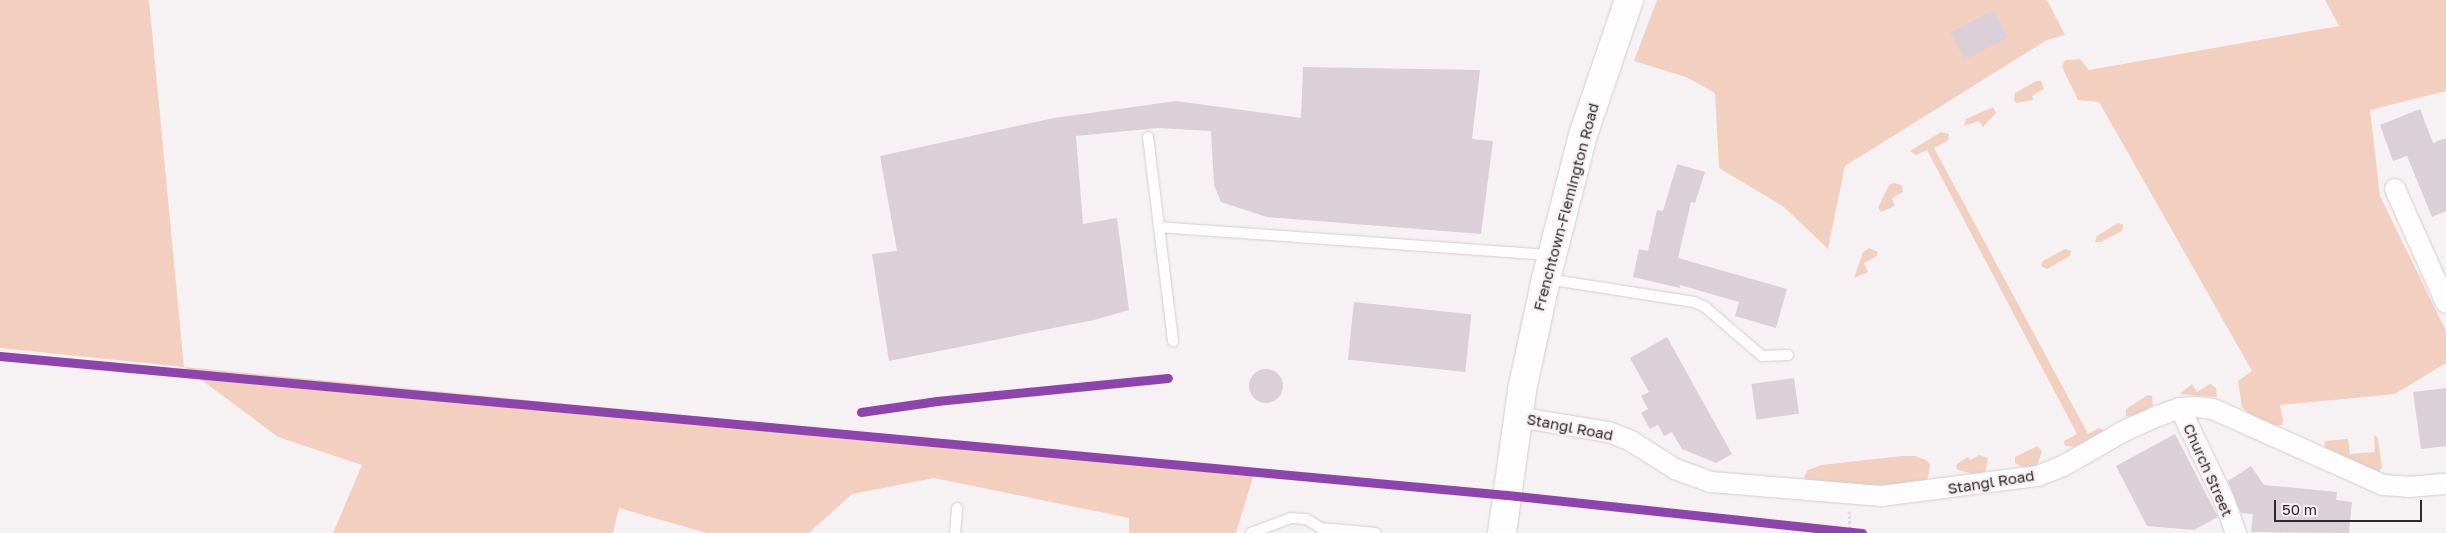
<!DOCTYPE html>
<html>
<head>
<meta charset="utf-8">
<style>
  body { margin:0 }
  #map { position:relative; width:2446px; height:533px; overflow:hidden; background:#f6f2f3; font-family:"Golos Text",sans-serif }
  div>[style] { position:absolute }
  .green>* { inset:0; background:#f1d0c0 }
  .forest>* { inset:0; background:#f2cfbf }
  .building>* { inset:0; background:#dbcfd8; transform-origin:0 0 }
  .round { border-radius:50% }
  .path>* { height:3px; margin-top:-1.5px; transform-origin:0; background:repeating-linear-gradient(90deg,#dbdada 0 2.5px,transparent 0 5px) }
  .roads { filter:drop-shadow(0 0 1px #d1cecf) drop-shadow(0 0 1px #d1cecf) }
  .lane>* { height:10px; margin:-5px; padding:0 5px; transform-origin:5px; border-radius:5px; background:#fefdfd }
  .street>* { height:20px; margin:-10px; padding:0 10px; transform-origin:10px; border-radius:10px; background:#fefdfd }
  .secondary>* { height:28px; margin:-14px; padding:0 14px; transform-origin:14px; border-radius:14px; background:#fefdfd }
  .rail-1>* { height:9px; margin:-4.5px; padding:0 4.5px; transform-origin:4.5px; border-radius:4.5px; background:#8e44ad }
  span { translate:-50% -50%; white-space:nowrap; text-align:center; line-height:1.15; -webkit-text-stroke:4.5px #f8f0f2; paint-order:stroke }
  .street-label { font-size:15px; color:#2d2a2b }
  .scale { position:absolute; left:2274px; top:500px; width:148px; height:22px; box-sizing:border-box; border:2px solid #2d2a2b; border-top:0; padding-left:6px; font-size:15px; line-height:18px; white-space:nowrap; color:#2d2a2b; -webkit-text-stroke:4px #f8f0f2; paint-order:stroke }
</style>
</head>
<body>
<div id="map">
  <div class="green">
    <div style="clip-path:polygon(1657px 0,2047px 0,2065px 35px,2047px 40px,1845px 166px,1828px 249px,1784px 207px,1719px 168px,1715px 93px,1686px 77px,1634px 61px)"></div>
    <div style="clip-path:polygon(2036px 81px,2041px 81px,2044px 89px,2032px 96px,2033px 100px,2017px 103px,2014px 101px,2015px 93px)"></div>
    <div style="clip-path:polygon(1993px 107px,1996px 113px,1983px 127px,1979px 121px,1964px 126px,1966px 119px)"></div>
    <div style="clip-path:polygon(1941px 132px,1949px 134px,1948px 141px,1934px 148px,2088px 434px,2099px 428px,2105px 431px,2077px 447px,2065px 446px,2064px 441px,2077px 434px,1927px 150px,1916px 155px,1910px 151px)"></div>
    <div style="clip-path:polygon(1894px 183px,1902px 185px,1903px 192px,1892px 198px,1895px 206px,1881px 212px,1878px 208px,1889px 185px)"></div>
    <div style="clip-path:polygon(2118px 223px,2123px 225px,2122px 231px,2101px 242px,2095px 242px,2097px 236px)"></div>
    <div style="clip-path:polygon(1869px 248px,1878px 252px,1877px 256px,1864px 263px,1868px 272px,1854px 278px,1863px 252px)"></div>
    <div style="clip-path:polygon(2065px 249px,2071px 251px,2070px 256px,2047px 269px,2041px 266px,2043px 261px)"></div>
    <div style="clip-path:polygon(2192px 384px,2197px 392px,2210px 384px,2216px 388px,2217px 397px,2180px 394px)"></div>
    <div style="clip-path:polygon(2148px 395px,2152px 396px,2153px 406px,2133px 416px,2126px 416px,2126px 409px)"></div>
    <div style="clip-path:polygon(2374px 435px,2378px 438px,2382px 467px,2379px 472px,2324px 447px,2325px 441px,2348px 439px,2350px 454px,2375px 452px)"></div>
    <div style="clip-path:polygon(2037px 446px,2042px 451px,2037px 466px,2024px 468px,2015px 463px,2015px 457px)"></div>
    <div style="clip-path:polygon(1979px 455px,1988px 458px,1985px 473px,1980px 476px,1956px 469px,1957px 464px,1968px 457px,1971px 460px)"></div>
    <div style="clip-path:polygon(1902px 456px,1915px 456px,1926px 460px,1930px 465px,1928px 478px,1924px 482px,1882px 486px,1807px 481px,1804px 477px,1808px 470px,1821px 465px)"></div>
  </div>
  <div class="forest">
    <div style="clip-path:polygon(0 0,149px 0,184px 367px,1255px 470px,1236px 533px,1129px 533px,1129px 518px,934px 478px,852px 494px,809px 533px,707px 533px,619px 508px,613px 533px,333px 533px,362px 465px,278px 437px,184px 367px,0 348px)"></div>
    <div style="clip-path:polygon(2325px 0,2446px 0,2446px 91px,2370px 110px,2380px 196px,2446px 331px,2446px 363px,2395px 394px,2280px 405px,2283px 420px,2282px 425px,2275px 426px,2254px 418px,2242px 407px,2238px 381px,2252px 371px,2099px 102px,2078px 100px,2062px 67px,2065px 60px,2080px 59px,2089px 70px,2339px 26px)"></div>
  </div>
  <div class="building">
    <div style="left:1994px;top:10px;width:31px;height:49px;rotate:63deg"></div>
    <div style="clip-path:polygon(1303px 67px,1480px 70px,1472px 139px,1493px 141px,1481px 234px,1267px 217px,1221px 202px,1214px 185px,1211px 131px,1158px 128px,1076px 136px,1083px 224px,1117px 218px,1129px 310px,1094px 320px,889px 361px,872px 254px,897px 251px,880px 156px,1054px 118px,1176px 101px,1301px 118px)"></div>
    <div style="clip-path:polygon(2420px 109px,2433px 143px,2446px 138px,2446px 211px,2432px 217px,2407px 156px,2393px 161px,2380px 125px)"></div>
    <div style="clip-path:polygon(1677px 164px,1705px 172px,1695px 203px,1691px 202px,1678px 258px,1787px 289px,1776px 328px,1735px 316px,1739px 302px,1680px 285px,1680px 288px,1633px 277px,1639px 249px,1648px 251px,1657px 210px,1663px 211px)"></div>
    <div style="left:1354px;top:302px;width:118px;height:58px;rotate:6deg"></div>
    <div style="clip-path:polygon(1667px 337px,1732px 454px,1716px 463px,1682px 449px,1672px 432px,1664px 436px,1658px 425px,1650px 429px,1641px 413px,1648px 409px,1641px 396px,1649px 392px,1630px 358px)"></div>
    <div class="round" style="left:1249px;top:369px;width:34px;height:34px"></div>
    <div style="left:1794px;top:378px;width:36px;height:43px;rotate:82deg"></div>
    <div style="clip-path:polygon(2446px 388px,2446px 446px,2421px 449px,2413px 392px)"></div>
    <div style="clip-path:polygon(2175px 434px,2218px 517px,2194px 530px,2147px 526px,2116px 466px)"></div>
    <div style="clip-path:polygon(2251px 466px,2264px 485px,2337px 492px,2336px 500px,2352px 502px,2349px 533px,2251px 532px,2253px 514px,2241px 513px,2228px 481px)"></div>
  </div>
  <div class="path">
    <div style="left:1849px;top:511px;width:22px;rotate:87deg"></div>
  </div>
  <div class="roads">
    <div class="lane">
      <div style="left:1148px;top:137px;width:206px;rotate:83deg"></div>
      <div style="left:1159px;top:227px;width:393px;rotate:4.1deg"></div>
      <div style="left:1547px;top:279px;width:149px;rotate:8.9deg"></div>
      <div style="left:1694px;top:302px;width:12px;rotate:24deg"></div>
      <div style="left:1705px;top:307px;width:75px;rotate:40.7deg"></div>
      <div style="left:1762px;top:356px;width:26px;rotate:-2deg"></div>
      <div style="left:955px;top:533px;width:25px;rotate:-85deg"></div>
      <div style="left:1251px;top:533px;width:43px;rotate:-20.6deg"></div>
      <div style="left:1291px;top:518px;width:15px;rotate:4deg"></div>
      <div style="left:1306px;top:519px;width:17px;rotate:31deg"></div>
      <div style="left:1321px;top:528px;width:55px;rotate:5.2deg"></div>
    </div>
    <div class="street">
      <div style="left:2395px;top:189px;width:125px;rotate:65.9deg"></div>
      <div style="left:2180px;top:408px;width:102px;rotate:64.4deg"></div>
      <div style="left:2224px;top:500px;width:35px;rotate:70deg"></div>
      <div style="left:1517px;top:417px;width:93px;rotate:9.3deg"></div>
      <div style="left:1609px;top:432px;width:24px;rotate:22deg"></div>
      <div style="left:1631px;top:441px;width:52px;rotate:32.5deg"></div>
      <div style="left:1675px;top:469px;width:38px;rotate:20deg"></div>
      <div style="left:1711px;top:482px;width:171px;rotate:4.7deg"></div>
      <div style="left:1881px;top:496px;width:158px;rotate:-7.3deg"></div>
      <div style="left:2038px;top:476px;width:27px;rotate:-22deg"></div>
      <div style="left:2063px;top:466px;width:70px;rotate:-29.8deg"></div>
      <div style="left:2124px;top:431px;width:37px;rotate:-24deg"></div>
      <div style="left:2158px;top:416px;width:23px;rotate:-20deg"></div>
      <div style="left:2180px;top:408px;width:17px;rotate:-3deg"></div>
      <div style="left:2197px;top:407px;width:16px;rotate:7deg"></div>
      <div style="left:2213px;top:409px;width:186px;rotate:24.1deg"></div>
      <div style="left:2383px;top:485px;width:26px;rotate:4deg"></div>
      <div style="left:2409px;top:487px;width:37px;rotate:-5deg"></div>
    </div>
    <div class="secondary">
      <div style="left:1502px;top:533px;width:144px;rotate:-82deg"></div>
      <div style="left:1522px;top:390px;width:114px;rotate:-77.8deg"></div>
      <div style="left:1546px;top:279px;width:149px;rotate:-75.6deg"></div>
      <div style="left:1583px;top:135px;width:143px;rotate:-71.2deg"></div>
    </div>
  </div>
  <div class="rail-1">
    <div style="left:0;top:356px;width:1513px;rotate:5.27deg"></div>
    <div style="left:1507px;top:495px;width:357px;rotate:6.1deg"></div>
    <div style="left:861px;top:412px;width:77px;rotate:-8.2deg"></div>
    <div style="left:937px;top:401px;width:232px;rotate:-5.7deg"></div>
  </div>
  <div class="street-label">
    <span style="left:1566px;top:207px;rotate:-75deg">Frenchtown-Flemington Road</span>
    <span style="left:1570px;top:427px;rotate:11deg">Stangl Road</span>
    <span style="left:2208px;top:470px;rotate:66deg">Church Street</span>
    <span style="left:1991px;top:482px;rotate:-9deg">Stangl Road</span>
  </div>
  <div class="scale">50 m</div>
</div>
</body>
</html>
